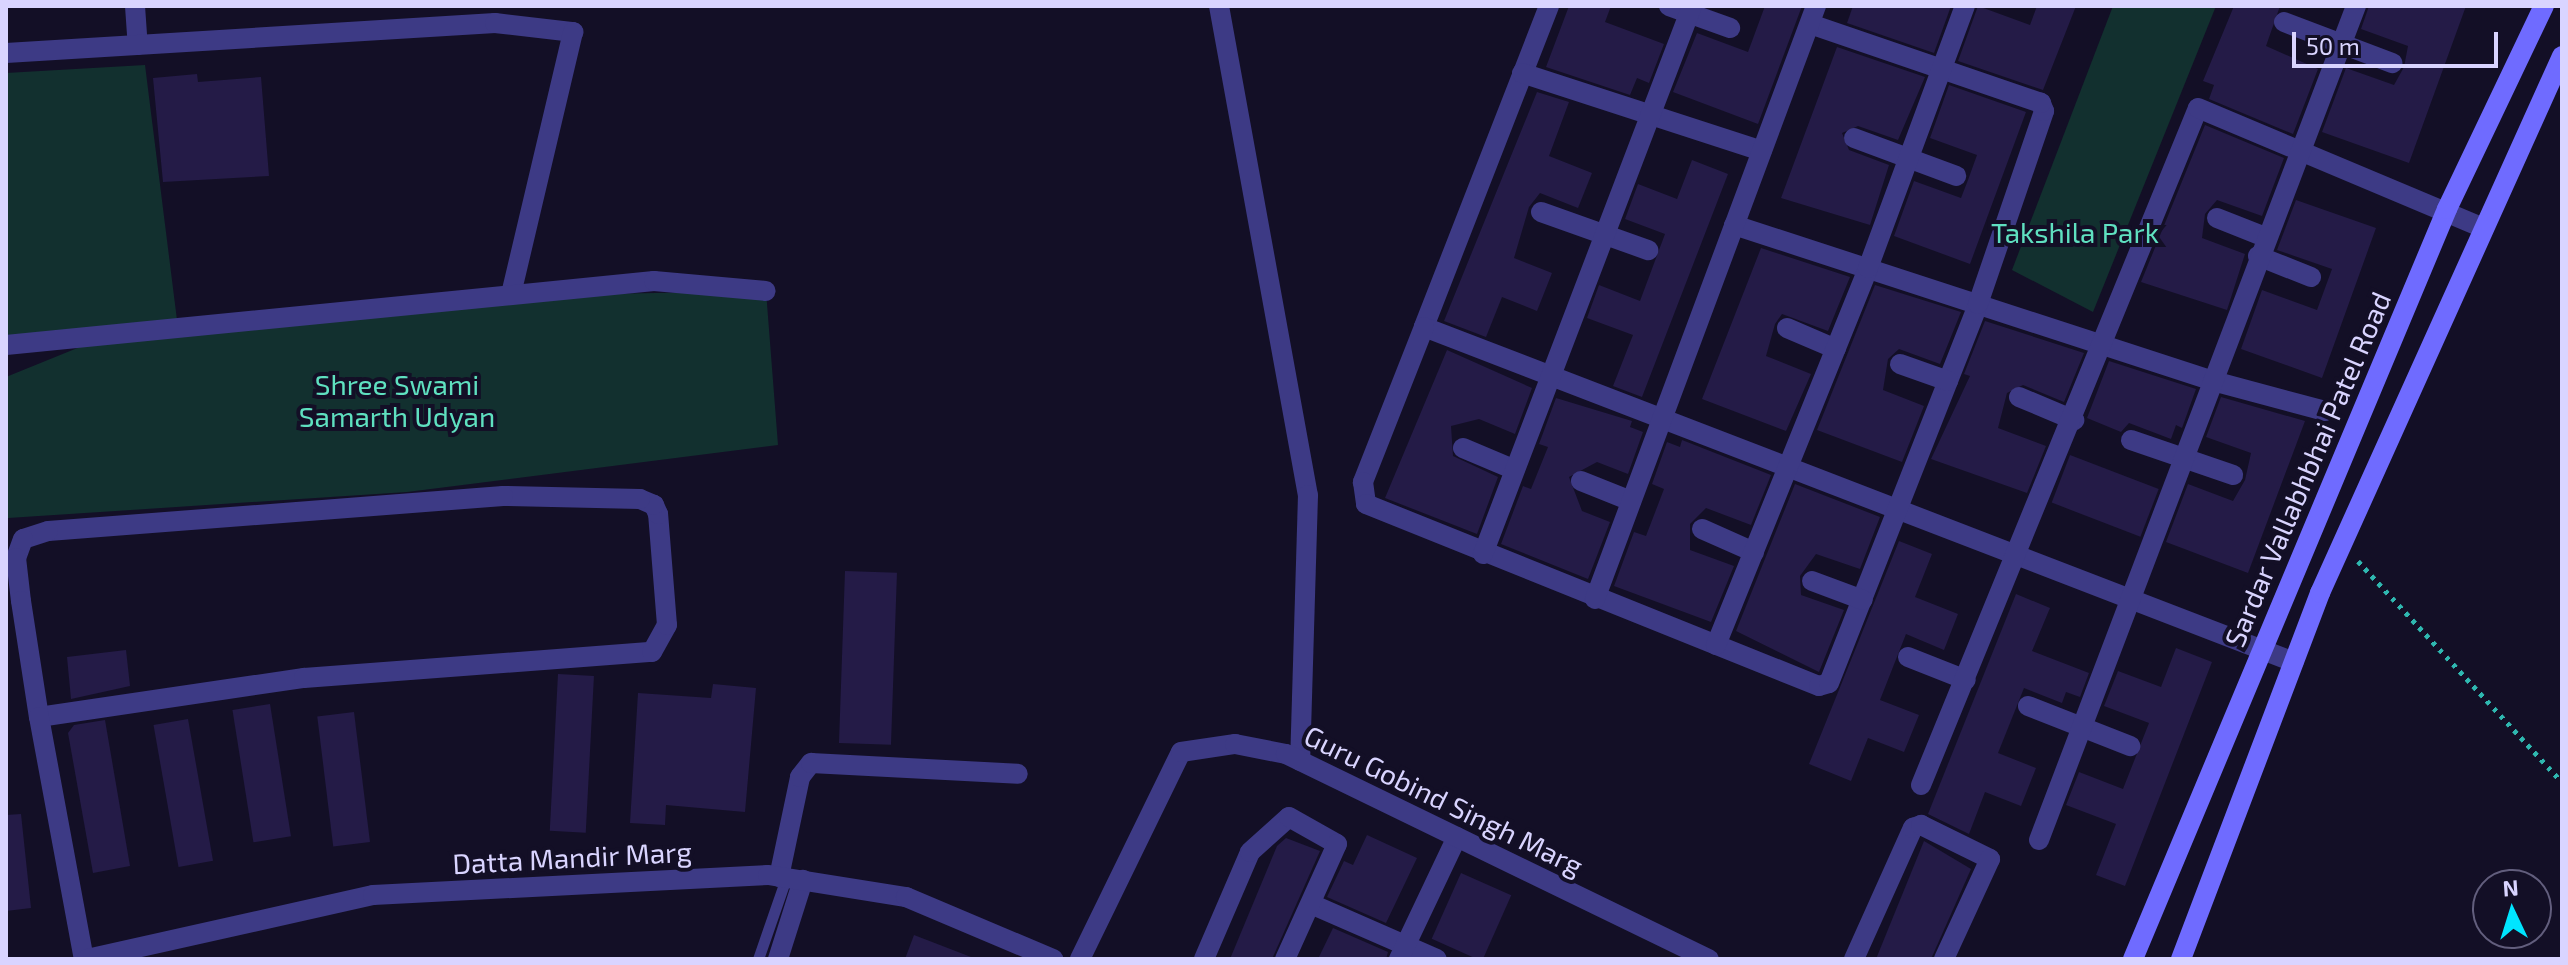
<!DOCTYPE html>
<html>
<head>
<meta charset="utf-8">
<style>
  body { margin:0 }
  #map { position:relative; width:2568px; height:965px; overflow:hidden; background:#130f26; font-family:"Exo 2",sans-serif }
  div>[style] { position:absolute }
  .green>* { inset:0; background:#12302f }
  .building>* { inset:0; background:#241b47; transform-origin:0 0 }
  .path>* { height:5px; margin-top:-2.5px; transform-origin:0; background:repeating-linear-gradient(90deg,#2fb8b0 0 4px,transparent 0 10px) }
  .service>* { height:11px; margin:-5.5px; padding:0 5.5px; transform-origin:5.5px; border-radius:5.5px; background:#3d3a85 }
  .minor>* { height:20px; margin:-10px; padding:0 10px; transform-origin:10px; border-radius:10px; background:#3d3a85 }
  .tertiary>* { height:20px; margin:-10px; padding:0 10px; transform-origin:10px; border-radius:10px; background:#3d3a85 }
  .secondary>* { height:20px; margin:-10px; padding:0 10px; transform-origin:10px; border-radius:10px; background:#6f6bff }
  span { translate:-50% -50%; white-space:nowrap; text-align:center; line-height:1.15; -webkit-text-stroke:8px #130f26; paint-order:stroke }
  .park-label { font-size:28px; color:#5fe0c0 }
  .street-label { font-size:28px; color:#d9d4ff }
  .frame { position:absolute; inset:0; border:8px solid #d9d4ff; pointer-events:none }
  .north { position:absolute; left:2472px; top:869px; width:80px; height:80px; box-sizing:border-box; background:#130f26; border:2px solid #625e7d; border-radius:50%; rotate:356deg; font-size:22px; font-weight:700; line-height:32px; text-align:center; color:#d9d4ff }
  .north::after { content:''; display:block; margin:auto; width:28px; height:36px; background:#00e5ff; clip-path:polygon(50% 0,100% 100%,50% 72%,0 100%) }
  .scale { position:absolute; left:2292px; top:32px; width:206px; height:36px; box-sizing:border-box; border:4px solid #d9d4ff; border-top:0; padding-left:10px; font-size:24px; line-height:28px; white-space:nowrap; color:#d9d4ff; -webkit-text-stroke:6px #130f26; paint-order:stroke }
</style>
</head>
<body>
<div id="map">
  <div class="green">
    <div style="clip-path:polygon(2113px 6px,2216px 6px,2093px 312px,2012px 270px)"></div>
    <div style="clip-path:polygon(145px 65px,178px 328px,602px 294px,766px 291px,778px 445px,407px 492px,8px 518px,6px 377px,107px 336px,6px 345px,6px 73px)"></div>
  </div>
  <div class="building">
    <div style="clip-path:polygon(1569px 6px,1611px 6px,1605px 22px,1664px 44px,1649px 83px,1637px 78px,1630px 95px,1546px 67px)"></div>
    <div style="clip-path:polygon(1765px 6px,1802px 6px,1758px 124px,1673px 92px,1697px 33px,1748px 52px)"></div>
    <div style="clip-path:polygon(1853px 6px,1951px 6px,1934px 53px,1847px 23px)"></div>
    <div style="clip-path:polygon(1978px 6px,2030px 25px,2037px 6px,2076px 6px,2043px 90px,1958px 61px)"></div>
    <div style="clip-path:polygon(2234px 6px,2280px 6px,2266px 46px,2318px 69px,2293px 134px,2209px 99px,2214px 85px,2203px 81px)"></div>
    <div style="clip-path:polygon(2369px 6px,2466px 6px,2409px 163px,2322px 132px,2346px 68px,2394px 85px,2404px 67px,2408px 46px,2361px 29px)"></div>
    <div style="clip-path:polygon(1837px 47px,1925px 77px,1898px 140px,1858px 126px,1842px 133px,1849px 150px,1889px 165px,1870px 225px,1781px 198px)"></div>
    <div style="clip-path:polygon(197px 74px,198px 82px,261px 77px,269px 176px,163px 182px,153px 78px)"></div>
    <div style="clip-path:polygon(1949px 85px,2026px 112px,1970px 264px,1894px 236px,1914px 181px,1961px 198px,1968px 180px,1977px 155px,1930px 138px)"></div>
    <div style="clip-path:polygon(1537px 92px,1569px 102px,1549px 156px,1592px 173px,1578px 208px,1540px 193px,1529px 207px,1514px 258px,1552px 273px,1537px 311px,1502px 297px,1486px 337px,1444px 321px)"></div>
    <div style="clip-path:polygon(2205px 125px,2284px 158px,2262px 216px,2217px 200px,2205px 214px,2202px 238px,2245px 254px,2227px 310px,2141px 282px)"></div>
    <div style="clip-path:polygon(1692px 160px,1728px 174px,1642px 397px,1613px 386px,1633px 335px,1587px 318px,1599px 285px,1640px 301px,1665px 234px,1625px 219px,1638px 184px,1677px 199px)"></div>
    <div style="clip-path:polygon(2296px 200px,2376px 228px,2322px 378px,2241px 349px,2262px 290px,2317px 310px,2332px 269px,2277px 250px)"></div>
    <div style="clip-path:polygon(1761px 248px,1850px 277px,1828px 331px,1782px 314px,1775px 324px,1766px 356px,1811px 374px,1786px 431px,1702px 399px)"></div>
    <div style="clip-path:polygon(1875px 285px,1961px 312px,1940px 364px,1899px 349px,1888px 359px,1883px 390px,1924px 406px,1902px 462px,1817px 430px)"></div>
    <div style="clip-path:polygon(1985px 321px,2084px 353px,2064px 402px,2023px 385px,2007px 393px,1998px 428px,2046px 446px,2027px 493px,1931px 459px,1970px 376px,1964px 374px)"></div>
    <div style="clip-path:polygon(1447px 350px,1532px 388px,1515px 434px,1479px 419px,1451px 426px,1453px 456px,1498px 477px,1477px 534px,1385px 498px)"></div>
    <div style="clip-path:polygon(2109px 361px,2196px 389px,2182px 428px,2176px 425px,2171px 439px,2129px 423px,2121px 432px,2087px 418px)"></div>
    <div style="clip-path:polygon(2221px 397px,2305px 421px,2248px 573px,2166px 542px,2188px 484px,2233px 501px,2245px 480px,2251px 453px,2206px 437px)"></div>
    <div style="clip-path:polygon(1556px 398px,1632px 421px,1630px 427px,1643px 432px,1628px 474px,1597px 462px,1569px 477px,1582px 511px,1610px 522px,1588px 579px,1501px 544px,1523px 486px,1531px 489px,1548px 447px,1539px 444px)"></div>
    <div style="clip-path:polygon(1682px 440px,1771px 475px,1751px 525px,1706px 508px,1690px 524px,1690px 550px,1734px 566px,1711px 622px,1614px 586px,1634px 532px,1646px 536px,1664px 489px,1652px 484px,1667px 442px,1680px 447px)"></div>
    <div style="left:2070px;top:455px;width:95px;height:51px;rotate:21deg"></div>
    <div style="clip-path:polygon(1795px 484px,1880px 517px,1860px 569px,1816px 554px,1800px 576px,1801px 595px,1844px 610px,1819px 672px,1736px 631px)"></div>
    <div style="clip-path:polygon(1899px 541px,1932px 554px,1915px 597px,1958px 614px,1944px 650px,1906px 634px,1880px 700px,1919px 715px,1904px 752px,1868px 738px,1851px 781px,1809px 764px)"></div>
    <div style="left:845px;top:571px;width:52px;height:172px;rotate:2deg"></div>
    <div style="clip-path:polygon(2016px 594px,2050px 608px,2032px 651px,2089px 673px,2080px 697px,2066px 692px,2062px 703px,2024px 688px,1998px 753px,2036px 768px,2021px 806px,1985px 792px,1969px 834px,1928px 814px)"></div>
    <div style="clip-path:polygon(2176px 648px,2212px 662px,2125px 886px,2096px 875px,2116px 824px,2066px 805px,2079px 772px,2123px 789px,2149px 723px,2104px 706px,2118px 671px,2161px 687px)"></div>
    <div style="clip-path:polygon(126px 650px,130px 686px,71px 699px,67px 657px)"></div>
    <div style="left:558px;top:674px;width:36px;height:157px;rotate:3deg"></div>
    <div style="clip-path:polygon(713px 684px,756px 688px,745px 812px,666px 805px,665px 825px,630px 823px,638px 693px,711px 698px)"></div>
    <div style="left:270px;top:704px;width:134px;height:38px;rotate:81deg"></div>
    <div style="left:354px;top:712px;width:131px;height:37px;rotate:83deg"></div>
    <div style="left:188px;top:719px;width:144px;height:35px;rotate:80deg"></div>
    <div style="clip-path:polygon(105px 720px,130px 866px,93px 873px,68px 733px,74px 725px)"></div>
    <div style="clip-path:polygon(21px 814px,31px 908px,6px 911px,6px 815px)"></div>
    <div style="clip-path:polygon(1367px 835px,1417px 858px,1386px 923px,1327px 897px,1344px 861px,1353px 865px)"></div>
    <div style="clip-path:polygon(1286px 838px,1320px 851px,1272px 959px,1230px 959px,1277px 846px)"></div>
    <div style="clip-path:polygon(1924px 841px,1971px 869px,1931px 959px,1876px 959px)"></div>
    <div style="left:1461px;top:873px;width:55px;height:72px;rotate:24deg"></div>
    <div style="clip-path:polygon(1333px 928px,1388px 952px,1386px 959px,1318px 959px)"></div>
    <div style="clip-path:polygon(914px 935px,971px 957px,971px 959px,905px 959px)"></div>
  </div>
  <div class="path">
    <div style="left:2358px;top:561px;width:301px;rotate:47.3deg"></div>
  </div>
  <div class="service">
    <div style="left:758px;top:959px;width:86px;rotate:-70.9deg"></div>
  </div>
  <div class="minor">
    <div style="left:135px;top:6px;width:39px;rotate:86deg"></div>
    <div style="left:1219px;top:6px;width:497px;rotate:79.7deg"></div>
    <div style="left:1308px;top:495px;width:266px;rotate:91.7deg"></div>
    <div style="left:1549px;top:6px;width:344px;rotate:111.3deg"></div>
    <div style="left:1424px;top:327px;width:932px;rotate:21.06deg"></div>
    <div style="left:1669px;top:6px;width:65px;rotate:19.8deg"></div>
    <div style="left:2284px;top:22px;width:116px;rotate:20.8deg"></div>
    <div style="left:6px;top:53px;width:490px;rotate:-3.5deg"></div>
    <div style="left:495px;top:23px;width:79px;rotate:6.6deg"></div>
    <div style="left:573px;top:32px;width:270px;rotate:103.3deg"></div>
    <div style="left:1522px;top:73px;width:252px;rotate:18deg"></div>
    <div style="left:1854px;top:138px;width:109px;rotate:20.4deg"></div>
    <div style="left:1541px;top:212px;width:114px;rotate:19.6deg"></div>
    <div style="left:2217px;top:218px;width:52px;rotate:21.6deg"></div>
    <div style="left:1734px;top:225px;width:504px;rotate:18.04deg"></div>
    <div style="left:2213px;top:381px;width:116px;rotate:15deg"></div>
    <div style="left:2258px;top:256px;width:57px;rotate:21.6deg"></div>
    <div style="left:1424px;top:327px;width:167px;rotate:111.5deg"></div>
    <div style="left:1363px;top:482px;width:22px;rotate:82deg"></div>
    <div style="left:1366px;top:504px;width:488px;rotate:21.9deg"></div>
    <div style="left:1819px;top:686px;width:10px;rotate:-17deg"></div>
    <div style="left:1829px;top:683px;width:407px;rotate:-68.5deg"></div>
    <div style="left:1978px;top:304px;width:204px;rotate:-71.1deg"></div>
    <div style="left:2044px;top:111px;width:9px;rotate:-111deg"></div>
    <div style="left:2041px;top:103px;width:244px;rotate:-161.1deg"></div>
    <div style="left:1787px;top:328px;width:53px;rotate:23.2deg"></div>
    <div style="left:6px;top:345px;width:651px;rotate:-5.64deg"></div>
    <div style="left:654px;top:281px;width:112px;rotate:5.1deg"></div>
    <div style="left:1900px;top:364px;width:51px;rotate:19.5deg"></div>
    <div style="left:2019px;top:397px;width:60px;rotate:22.7deg"></div>
    <div style="left:2131px;top:440px;width:108px;rotate:18.9deg"></div>
    <div style="left:1463px;top:448px;width:56px;rotate:22.9deg"></div>
    <div style="left:1581px;top:481px;width:54px;rotate:21.8deg"></div>
    <div style="left:1702px;top:529px;width:57px;rotate:23.9deg"></div>
    <div style="left:1483px;top:554px;width:587px;rotate:-69.12deg"></div>
    <div style="left:1812px;top:581px;width:54px;rotate:20.4deg"></div>
    <div style="left:1595px;top:599px;width:633px;rotate:-69.56deg"></div>
    <div style="left:1716px;top:645px;width:406px;rotate:-68deg"></div>
    <div style="left:1868px;top:268px;width:279px;rotate:-69.7deg"></div>
    <div style="left:1908px;top:657px;width:62px;rotate:21.6deg"></div>
    <div style="left:2028px;top:706px;width:110px;rotate:21.4deg"></div>
    <div style="left:39px;top:717px;width:268px;rotate:-8.4deg"></div>
    <div style="left:304px;top:678px;width:349px;rotate:-4.3deg"></div>
    <div style="left:652px;top:652px;width:31px;rotate:-61deg"></div>
    <div style="left:667px;top:625px;width:111px;rotate:-94.6deg"></div>
    <div style="left:658px;top:514px;width:10px;rotate:-114deg"></div>
    <div style="left:654px;top:505px;width:15px;rotate:-157deg"></div>
    <div style="left:640px;top:499px;width:137px;rotate:-178.7deg"></div>
    <div style="left:503px;top:496px;width:456px;rotate:175.6deg"></div>
    <div style="left:48px;top:531px;width:26px;rotate:162deg"></div>
    <div style="left:23px;top:539px;width:20px;rotate:110deg"></div>
    <div style="left:16px;top:558px;width:43px;rotate:83.4deg"></div>
    <div style="left:21px;top:601px;width:117px;rotate:81.2deg"></div>
    <div style="left:39px;top:717px;width:246px;rotate:79.5deg"></div>
    <div style="left:1921px;top:785px;width:731px;rotate:-67.75deg"></div>
    <div style="left:2198px;top:108px;width:309px;rotate:22.8deg"></div>
    <div style="left:2039px;top:840px;width:892px;rotate:-69.19deg"></div>
    <div style="left:779px;top:877px;width:102px;rotate:-78.1deg"></div>
    <div style="left:800px;top:777px;width:18px;rotate:-52deg"></div>
    <div style="left:811px;top:763px;width:207px;rotate:3deg"></div>
    <div style="left:1311px;top:904px;width:137px;rotate:23.6deg"></div>
    <div style="left:778px;top:959px;width:83px;rotate:-72.4deg"></div>
    <div style="left:1204px;top:959px;width:116px;rotate:-66.7deg"></div>
    <div style="left:1250px;top:852px;width:52px;rotate:-41.9deg"></div>
    <div style="left:1289px;top:817px;width:55px;rotate:29.4deg"></div>
    <div style="left:1337px;top:844px;width:126px;rotate:114.3deg"></div>
    <div style="left:1399px;top:959px;width:135px;rotate:-64.6deg"></div>
    <div style="left:1854px;top:959px;width:144px;rotate:-65.8deg"></div>
    <div style="left:1913px;top:828px;width:9px;rotate:-21deg"></div>
    <div style="left:1921px;top:825px;width:77px;rotate:26.2deg"></div>
    <div style="left:1990px;top:859px;width:110px;rotate:114.7deg"></div>
  </div>
  <div class="tertiary">
    <div style="left:87px;top:959px;width:293px;rotate:-12.6deg"></div>
    <div style="left:373px;top:895px;width:396px;rotate:-2.9deg"></div>
    <div style="left:768px;top:875px;width:140px;rotate:9.1deg"></div>
    <div style="left:906px;top:897px;width:160px;rotate:22.9deg"></div>
    <div style="left:1080px;top:959px;width:230px;rotate:-64deg"></div>
    <div style="left:1181px;top:752px;width:55px;rotate:-8.4deg"></div>
    <div style="left:1235px;top:744px;width:52px;rotate:11.1deg"></div>
    <div style="left:1286px;top:754px;width:470px;rotate:25.9deg"></div>
  </div>
  <div class="secondary">
    <div style="left:2133px;top:959px;width:813px;rotate:-67.28deg"></div>
    <div style="left:2447px;top:209px;width:225px;rotate:-64.5deg"></div>
    <div style="left:2181px;top:959px;width:392px;rotate:-69.2deg"></div>
    <div style="left:2320px;top:593px;width:589px;rotate:-65.74deg"></div>
  </div>
  <div class="park-label">
    <span style="left:2075px;top:232px">Takshila Park</span>
    <span style="left:397px;top:400px">Shree Swami<br>Samarth Udyan</span>
  </div>
  <div class="street-label">
    <span style="left:2307px;top:469px;rotate:-67deg">Sardar Vallabhbhai Patel Road</span>
    <span style="left:1444px;top:800px;rotate:26deg">Guru Gobind Singh Marg</span>
    <span style="left:572px;top:857px;rotate:-3deg">Datta Mandir Marg</span>
  </div>
  <div class="frame"></div>
  <div class="north">N</div>
  <div class="scale">50 m</div>
</div>
</body>
</html>
